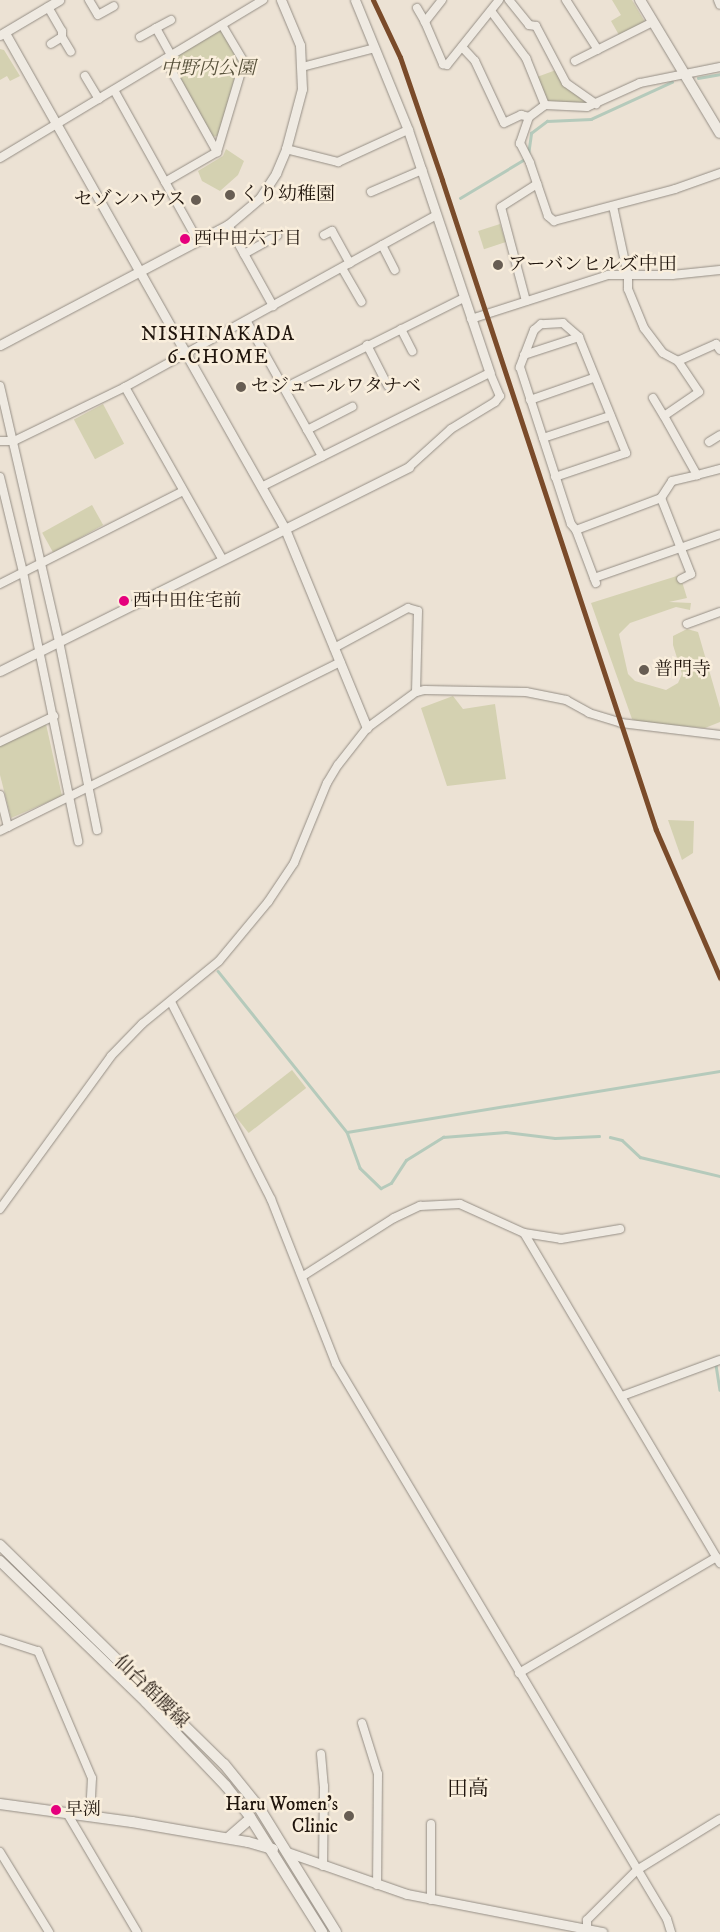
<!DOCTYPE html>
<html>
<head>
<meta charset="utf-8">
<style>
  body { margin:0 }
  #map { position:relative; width:720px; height:1932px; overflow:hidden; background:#ece2d4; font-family:"IM FELL DW Pica","Noto Serif JP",serif }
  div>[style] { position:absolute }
  .green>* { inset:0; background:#d4d1b1; transform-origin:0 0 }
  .stream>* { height:2.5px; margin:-1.25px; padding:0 1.25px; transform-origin:1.25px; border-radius:1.25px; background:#b5cabb }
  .roads { filter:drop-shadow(0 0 1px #958e85) drop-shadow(0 0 1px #958e85) }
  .minor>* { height:8px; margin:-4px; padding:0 4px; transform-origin:4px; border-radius:4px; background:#efeae2 }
  .tertiary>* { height:9px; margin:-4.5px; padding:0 4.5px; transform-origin:4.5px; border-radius:4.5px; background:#efeae2 }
  .secondary>* { height:10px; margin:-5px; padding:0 5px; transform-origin:5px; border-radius:5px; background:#efeae2 }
  .rail-1>* { height:5px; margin:-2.5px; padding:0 2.5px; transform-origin:2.5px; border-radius:2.5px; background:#7a4b2a }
  .dots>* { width:14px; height:14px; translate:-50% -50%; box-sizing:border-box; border:2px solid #f9eedc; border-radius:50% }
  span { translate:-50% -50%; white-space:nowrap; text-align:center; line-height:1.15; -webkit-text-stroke:5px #f9eedc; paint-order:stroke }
  .bus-label { font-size:18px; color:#20150d }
  .left { translate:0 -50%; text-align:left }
  .park-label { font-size:19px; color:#58523c; font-style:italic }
  .poi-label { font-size:19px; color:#20150d }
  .right { translate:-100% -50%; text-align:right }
  .street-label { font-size:19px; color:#20150d }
  .neighbourhood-label { font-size:20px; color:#20150d; letter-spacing:1px }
  .quarter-label { font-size:21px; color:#20150d }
</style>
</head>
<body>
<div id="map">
  <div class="green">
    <div style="clip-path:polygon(612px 0,632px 0,645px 22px,619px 35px,611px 21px,621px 15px)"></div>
    <div style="clip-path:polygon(217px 30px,221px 30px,239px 63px,218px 136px,212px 137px,171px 62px,173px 57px)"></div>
    <div style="clip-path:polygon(0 49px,4px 50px,20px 76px,10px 81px,7px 76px,0 80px)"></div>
    <div style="clip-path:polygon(556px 70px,563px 85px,588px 104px,548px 103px,537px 77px)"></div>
    <div style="clip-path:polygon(226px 149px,244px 161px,238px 175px,220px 191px,202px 181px,198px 171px,223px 156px)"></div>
    <div style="left:500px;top:224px;width:19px;height:23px;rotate:72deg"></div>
    <div style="left:103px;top:404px;width:45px;height:33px;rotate:62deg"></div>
    <div style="left:92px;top:505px;width:23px;height:57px;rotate:61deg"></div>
    <div style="clip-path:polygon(680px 575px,687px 598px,669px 602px,691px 603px,690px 610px,676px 607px,630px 623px,619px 634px,628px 674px,635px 681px,666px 690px,678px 683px,682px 674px,673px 645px,673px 636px,687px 629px,698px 632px,720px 708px,720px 722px,705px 728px,639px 722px,632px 719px,591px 603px)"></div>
    <div style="clip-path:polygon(453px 696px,463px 709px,495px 704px,506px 779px,447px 786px,421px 708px)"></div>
    <div style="clip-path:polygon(46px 724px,62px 796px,11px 818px,0 775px,0 746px)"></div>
    <div style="clip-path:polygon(668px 820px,694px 821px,693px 853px,682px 860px)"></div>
    <div style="left:292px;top:1070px;width:23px;height:73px;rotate:52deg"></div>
  </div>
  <div class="stream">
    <div style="left:698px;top:78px;width:22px;rotate:-10deg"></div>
    <div style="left:528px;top:155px;width:22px;rotate:-82deg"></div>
    <div style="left:531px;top:133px;width:20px;rotate:-37deg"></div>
    <div style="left:547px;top:121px;width:44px;rotate:-2.6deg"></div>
    <div style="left:591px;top:119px;width:89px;rotate:-24.6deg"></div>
    <div style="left:460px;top:198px;width:76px;rotate:-31deg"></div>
    <div style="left:218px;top:971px;width:206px;rotate:51.3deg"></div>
    <div style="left:347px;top:1132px;width:378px;rotate:-9.3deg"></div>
    <div style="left:347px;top:1132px;width:38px;rotate:70deg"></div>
    <div style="left:360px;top:1168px;width:29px;rotate:44deg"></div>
    <div style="left:381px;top:1188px;width:11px;rotate:-27deg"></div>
    <div style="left:391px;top:1183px;width:27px;rotate:-57deg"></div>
    <div style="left:406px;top:1160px;width:44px;rotate:-31.9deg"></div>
    <div style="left:443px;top:1137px;width:63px;rotate:-4.5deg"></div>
    <div style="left:506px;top:1132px;width:49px;rotate:7deg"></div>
    <div style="left:555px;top:1138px;width:44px;rotate:-2.6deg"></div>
    <div style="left:610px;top:1137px;width:12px;rotate:14deg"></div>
    <div style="left:622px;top:1140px;width:25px;rotate:43deg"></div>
    <div style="left:640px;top:1157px;width:82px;rotate:13.4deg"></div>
    <div style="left:716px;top:1365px;width:25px;rotate:81deg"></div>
  </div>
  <div class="roads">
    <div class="minor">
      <div style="left:89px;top:0;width:17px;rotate:59deg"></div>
      <div style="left:98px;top:15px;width:18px;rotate:-29deg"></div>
      <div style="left:442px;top:0;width:28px;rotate:128deg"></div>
      <div style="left:425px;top:22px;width:46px;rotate:66.8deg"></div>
      <div style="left:443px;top:64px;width:4px;rotate:14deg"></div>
      <div style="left:447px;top:65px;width:83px;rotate:-51.3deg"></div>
      <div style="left:509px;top:0;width:32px;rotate:51deg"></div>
      <div style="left:529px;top:25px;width:7px;rotate:8deg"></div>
      <div style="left:536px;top:26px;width:64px;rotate:62.2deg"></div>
      <div style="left:566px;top:83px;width:37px;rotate:35deg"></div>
      <div style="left:566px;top:0;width:59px;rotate:57.4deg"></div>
      <div style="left:718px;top:0;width:5px;rotate:68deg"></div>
      <div style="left:48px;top:7px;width:28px;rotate:60deg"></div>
      <div style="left:62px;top:31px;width:6px;rotate:90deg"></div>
      <div style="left:62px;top:37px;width:13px;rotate:148deg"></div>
      <div style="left:417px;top:8px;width:16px;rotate:60deg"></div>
      <div style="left:491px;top:11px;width:59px;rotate:53.3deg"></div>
      <div style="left:526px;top:58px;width:51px;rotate:68deg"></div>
      <div style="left:171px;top:20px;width:17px;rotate:152deg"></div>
      <div style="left:156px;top:28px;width:31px;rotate:61deg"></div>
      <div style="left:62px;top:37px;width:17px;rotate:59deg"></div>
      <div style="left:140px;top:37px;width:18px;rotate:-29deg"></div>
      <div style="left:462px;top:47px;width:19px;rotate:47deg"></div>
      <div style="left:475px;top:61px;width:68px;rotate:64.9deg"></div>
      <div style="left:504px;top:123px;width:19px;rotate:-25deg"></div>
      <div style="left:521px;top:115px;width:8px;rotate:14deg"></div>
      <div style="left:165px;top:59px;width:107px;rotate:60.8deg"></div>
      <div style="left:575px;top:61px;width:87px;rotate:-26.6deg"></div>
      <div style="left:302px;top:67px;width:75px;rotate:-14.6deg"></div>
      <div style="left:720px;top:67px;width:82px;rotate:168.7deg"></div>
      <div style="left:640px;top:83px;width:58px;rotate:155.6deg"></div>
      <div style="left:587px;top:107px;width:42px;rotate:-177.3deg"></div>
      <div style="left:545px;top:105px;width:20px;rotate:143deg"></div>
      <div style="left:529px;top:117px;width:28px;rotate:109deg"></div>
      <div style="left:520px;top:143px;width:22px;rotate:63deg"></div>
      <div style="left:530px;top:163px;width:56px;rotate:71.2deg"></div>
      <div style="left:548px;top:216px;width:8px;rotate:40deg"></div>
      <div style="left:554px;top:221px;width:125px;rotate:-14.8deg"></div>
      <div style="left:675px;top:189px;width:48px;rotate:-19.6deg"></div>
      <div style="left:85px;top:76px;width:27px;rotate:59deg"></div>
      <div style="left:114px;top:90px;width:173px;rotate:60.9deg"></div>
      <div style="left:286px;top:149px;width:54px;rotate:14deg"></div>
      <div style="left:338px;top:162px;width:77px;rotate:-24.6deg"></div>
      <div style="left:0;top:158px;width:307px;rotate:-31deg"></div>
      <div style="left:165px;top:182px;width:60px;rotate:-30deg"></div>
      <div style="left:217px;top:152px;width:94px;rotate:-73.3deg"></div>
      <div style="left:244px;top:62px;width:43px;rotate:-120.7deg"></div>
      <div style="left:371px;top:192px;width:56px;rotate:-23.3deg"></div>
      <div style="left:613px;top:206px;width:72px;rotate:77.9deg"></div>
      <div style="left:628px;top:276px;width:13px;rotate:90deg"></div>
      <div style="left:628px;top:289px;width:42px;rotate:67.7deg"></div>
      <div style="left:644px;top:328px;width:31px;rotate:53deg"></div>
      <div style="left:663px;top:353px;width:17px;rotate:28deg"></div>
      <div style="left:678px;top:361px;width:37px;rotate:56deg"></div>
      <div style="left:699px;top:392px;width:42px;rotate:145.6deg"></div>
      <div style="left:664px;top:416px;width:68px;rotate:60.8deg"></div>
      <div style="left:697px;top:475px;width:24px;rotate:-15deg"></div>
      <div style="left:228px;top:225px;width:93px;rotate:60.9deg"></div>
      <div style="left:324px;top:235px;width:9px;rotate:-27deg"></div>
      <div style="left:332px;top:231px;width:37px;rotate:61deg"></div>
      <div style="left:382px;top:245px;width:28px;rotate:63deg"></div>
      <div style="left:244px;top:254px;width:38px;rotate:-29deg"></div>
      <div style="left:342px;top:268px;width:39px;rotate:60deg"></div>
      <div style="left:526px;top:301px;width:97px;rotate:-104.9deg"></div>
      <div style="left:501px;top:207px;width:43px;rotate:-32.6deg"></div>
      <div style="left:471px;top:319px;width:144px;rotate:-17.8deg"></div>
      <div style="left:608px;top:275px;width:64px"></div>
      <div style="left:672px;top:275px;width:48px;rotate:-5.9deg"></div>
      <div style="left:247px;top:322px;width:154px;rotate:60.8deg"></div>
      <div style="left:401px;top:329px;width:25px;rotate:63deg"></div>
      <div style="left:367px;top:345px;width:46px;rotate:62.9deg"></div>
      <div style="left:524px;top:355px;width:58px;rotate:-18.1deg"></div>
      <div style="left:678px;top:361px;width:42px;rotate:-24.1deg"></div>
      <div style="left:716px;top:344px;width:7px;rotate:56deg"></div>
      <div style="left:0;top:386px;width:262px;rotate:77deg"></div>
      <div style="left:59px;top:641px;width:193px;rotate:78.6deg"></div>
      <div style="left:125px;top:387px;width:199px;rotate:60.5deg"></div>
      <div style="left:284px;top:388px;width:201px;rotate:-26.6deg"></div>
      <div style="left:653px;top:398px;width:21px;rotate:59deg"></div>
      <div style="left:530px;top:400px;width:67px;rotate:-19.2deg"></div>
      <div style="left:307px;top:430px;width:51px;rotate:-27.1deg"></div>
      <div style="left:543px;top:438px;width:71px;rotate:-18.2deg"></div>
      <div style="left:0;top:441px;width:14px"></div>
      <div style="left:14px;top:441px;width:123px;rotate:-25.9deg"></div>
      <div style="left:125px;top:387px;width:355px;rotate:-28.9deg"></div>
      <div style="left:709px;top:442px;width:13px;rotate:-32deg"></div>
      <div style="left:0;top:477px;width:98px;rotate:76.4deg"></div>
      <div style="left:23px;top:572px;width:275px;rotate:78.4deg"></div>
      <div style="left:555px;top:477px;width:75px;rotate:-18.7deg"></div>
      <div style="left:626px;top:453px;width:125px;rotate:-112.1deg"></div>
      <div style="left:579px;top:337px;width:21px;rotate:-139deg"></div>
      <div style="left:563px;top:323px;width:22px;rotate:177deg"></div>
      <div style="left:541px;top:324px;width:9px;rotate:139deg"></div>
      <div style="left:534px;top:330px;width:40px;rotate:111deg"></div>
      <div style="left:520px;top:367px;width:165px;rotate:72deg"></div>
      <div style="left:571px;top:524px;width:8px;rotate:50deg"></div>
      <div style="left:263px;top:486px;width:254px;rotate:-26.5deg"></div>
      <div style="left:490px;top:373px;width:25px;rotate:67deg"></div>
      <div style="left:500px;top:396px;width:8px;rotate:130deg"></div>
      <div style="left:495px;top:402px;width:52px;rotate:148.5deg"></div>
      <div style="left:451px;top:429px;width:57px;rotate:137.9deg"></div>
      <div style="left:661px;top:498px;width:82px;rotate:68.5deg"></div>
      <div style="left:691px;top:574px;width:11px;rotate:153deg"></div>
      <div style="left:594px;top:578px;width:133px;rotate:-19.2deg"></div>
      <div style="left:596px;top:583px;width:57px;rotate:-110.7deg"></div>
      <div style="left:576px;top:530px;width:91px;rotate:-20.6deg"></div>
      <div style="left:661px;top:498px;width:20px;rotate:-57deg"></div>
      <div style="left:672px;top:481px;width:26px;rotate:-13deg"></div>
      <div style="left:0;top:584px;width:205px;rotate:-26.9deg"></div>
      <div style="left:687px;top:624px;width:35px;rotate:-20deg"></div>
      <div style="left:334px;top:648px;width:84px;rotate:-28.4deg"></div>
      <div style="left:408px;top:608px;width:10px;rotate:17deg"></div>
      <div style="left:418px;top:611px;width:81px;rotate:91.4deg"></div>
      <div style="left:0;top:742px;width:60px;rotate:-25.7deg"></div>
      <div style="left:0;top:795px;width:33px;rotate:76deg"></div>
      <div style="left:0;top:831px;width:380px;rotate:-26.4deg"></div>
      <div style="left:171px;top:1002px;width:221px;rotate:63.1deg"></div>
      <div style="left:271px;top:1199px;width:177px;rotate:68.5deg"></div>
      <div style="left:336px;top:1364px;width:646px;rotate:59.19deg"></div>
      <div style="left:667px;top:1919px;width:14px;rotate:73deg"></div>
      <div style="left:0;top:1209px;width:189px;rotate:-54deg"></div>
      <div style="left:111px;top:1056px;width:45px;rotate:-45.9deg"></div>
      <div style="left:142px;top:1024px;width:99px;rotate:-39.3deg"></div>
      <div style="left:219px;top:961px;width:77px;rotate:-50.3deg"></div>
      <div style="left:268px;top:902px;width:47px;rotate:-56.3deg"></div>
      <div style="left:294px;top:863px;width:87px;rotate:-67.6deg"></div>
      <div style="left:327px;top:783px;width:21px;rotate:-59deg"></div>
      <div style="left:338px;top:765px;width:47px;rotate:-51.9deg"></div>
      <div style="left:367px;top:728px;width:61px;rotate:-36.3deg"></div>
      <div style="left:416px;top:692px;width:9px;rotate:-13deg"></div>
      <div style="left:425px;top:690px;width:101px;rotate:1.1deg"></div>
      <div style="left:526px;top:692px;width:41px;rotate:11.3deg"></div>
      <div style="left:566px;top:700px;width:26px;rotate:29deg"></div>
      <div style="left:589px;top:713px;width:34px;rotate:17deg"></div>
      <div style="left:621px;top:723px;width:100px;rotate:6.9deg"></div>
      <div style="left:524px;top:1233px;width:384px;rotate:59.3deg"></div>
      <div style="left:303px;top:1276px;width:108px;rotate:-32.5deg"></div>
      <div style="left:394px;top:1218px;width:29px;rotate:-25deg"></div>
      <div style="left:420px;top:1206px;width:40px;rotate:-2.9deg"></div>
      <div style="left:460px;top:1204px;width:70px;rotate:24.4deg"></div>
      <div style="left:524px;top:1233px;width:37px;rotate:9deg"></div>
      <div style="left:561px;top:1239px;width:60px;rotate:-9.6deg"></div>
      <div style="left:622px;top:1396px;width:104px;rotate:-20.2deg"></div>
      <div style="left:0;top:1639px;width:40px;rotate:18deg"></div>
      <div style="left:38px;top:1651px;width:138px;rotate:67deg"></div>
      <div style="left:92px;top:1778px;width:38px;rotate:93deg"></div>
      <div style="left:519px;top:1673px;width:229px;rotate:-30.4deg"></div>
      <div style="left:362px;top:1723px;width:53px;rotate:72.6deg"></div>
      <div style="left:378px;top:1774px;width:111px;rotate:90.5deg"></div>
      <div style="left:321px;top:1754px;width:32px;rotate:85deg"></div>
      <div style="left:324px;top:1786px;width:80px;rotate:90.7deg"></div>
      <div style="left:67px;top:1813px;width:138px;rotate:59.5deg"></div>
      <div style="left:431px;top:1824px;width:76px;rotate:90deg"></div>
      <div style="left:0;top:1852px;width:94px;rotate:58.5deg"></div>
      <div style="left:587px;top:1932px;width:12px;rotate:-90deg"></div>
      <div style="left:587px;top:1920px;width:71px;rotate:-45deg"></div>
      <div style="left:637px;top:1870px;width:97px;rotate:-31.6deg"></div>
    </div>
    <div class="tertiary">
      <div style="left:355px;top:0;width:140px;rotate:67.8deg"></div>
      <div style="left:408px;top:130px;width:256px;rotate:71.4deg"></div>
      <div style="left:5px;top:33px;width:570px;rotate:60.55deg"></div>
      <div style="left:285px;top:529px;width:215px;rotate:67.6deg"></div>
      <div style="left:0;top:35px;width:69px;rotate:-30.7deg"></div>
      <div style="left:0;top:345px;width:258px;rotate:-27.8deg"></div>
      <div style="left:228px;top:225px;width:42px;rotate:-40.2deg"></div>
      <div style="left:260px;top:198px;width:30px;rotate:-57deg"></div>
      <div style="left:276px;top:173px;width:26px;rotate:-67deg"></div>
      <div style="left:286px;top:149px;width:62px;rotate:-75.1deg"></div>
      <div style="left:302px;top:89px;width:44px;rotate:-92.6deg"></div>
      <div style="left:300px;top:45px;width:49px;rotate:-112.9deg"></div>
      <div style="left:0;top:671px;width:457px;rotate:-26.5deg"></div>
      <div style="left:287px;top:1852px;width:127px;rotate:19.3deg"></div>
      <div style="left:407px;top:1894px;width:199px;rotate:11deg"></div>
    </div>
    <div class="secondary">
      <div style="left:640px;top:0;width:155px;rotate:59deg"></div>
      <div style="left:0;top:1545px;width:313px;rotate:44.4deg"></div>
      <div style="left:224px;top:1764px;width:54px;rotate:51deg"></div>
      <div style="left:258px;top:1806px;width:148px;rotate:58.2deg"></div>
      <div style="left:0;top:1561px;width:203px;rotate:44deg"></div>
      <div style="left:146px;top:1702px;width:116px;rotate:46.4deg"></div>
      <div style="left:226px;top:1786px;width:39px;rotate:52deg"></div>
      <div style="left:250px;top:1817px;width:136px;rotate:57.9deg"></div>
      <div style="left:0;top:1804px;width:133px;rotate:7.8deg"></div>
      <div style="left:132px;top:1822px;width:118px;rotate:9.8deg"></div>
      <div style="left:248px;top:1842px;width:26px;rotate:16deg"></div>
      <div style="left:228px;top:1838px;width:30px;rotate:-41deg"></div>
    </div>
  </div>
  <div class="rail-1">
    <div style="left:373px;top:0;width:63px;rotate:64.7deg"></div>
    <div style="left:400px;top:57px;width:130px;rotate:71.1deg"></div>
    <div style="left:442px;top:180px;width:684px;rotate:71.78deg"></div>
    <div style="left:656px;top:830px;width:161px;rotate:66.6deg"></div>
  </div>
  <div class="dots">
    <div style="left:230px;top:195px;background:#675d53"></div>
    <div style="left:196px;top:200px;background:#675d53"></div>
    <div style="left:185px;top:239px;background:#e5007d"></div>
    <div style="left:498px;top:265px;background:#675d53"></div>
    <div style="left:241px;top:387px;background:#675d53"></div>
    <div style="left:124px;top:601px;background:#e5007d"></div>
    <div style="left:644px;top:670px;background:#675d53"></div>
    <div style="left:56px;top:1810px;background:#e5007d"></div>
    <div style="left:349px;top:1816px;background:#675d53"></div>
  </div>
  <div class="bus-label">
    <span class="left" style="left:194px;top:239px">西中田六丁目</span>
    <span class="left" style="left:133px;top:601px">西中田住宅前</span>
    <span class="left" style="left:65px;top:1810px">早渕</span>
  </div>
  <div class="park-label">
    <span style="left:208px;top:69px">中野内公園</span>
  </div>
  <div class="poi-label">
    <span class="left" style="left:240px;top:195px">くり幼稚園</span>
    <span class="right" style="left:186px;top:200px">セゾンハウス</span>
    <span class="left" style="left:508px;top:265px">アーバンヒルズ中田</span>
    <span class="left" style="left:251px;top:387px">セジュールワタナベ</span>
    <span class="left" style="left:654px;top:670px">普門寺</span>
    <span class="right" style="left:338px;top:1816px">Haru Women's<br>Clinic</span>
  </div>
  <div class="street-label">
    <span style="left:151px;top:1692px;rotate:44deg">仙台館腰線</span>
  </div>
  <div class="neighbourhood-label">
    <span style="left:218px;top:346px">NISHINAKADA<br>6-CHOME</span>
  </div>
  <div class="quarter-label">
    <span style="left:468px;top:1789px">田高</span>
  </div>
</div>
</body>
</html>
